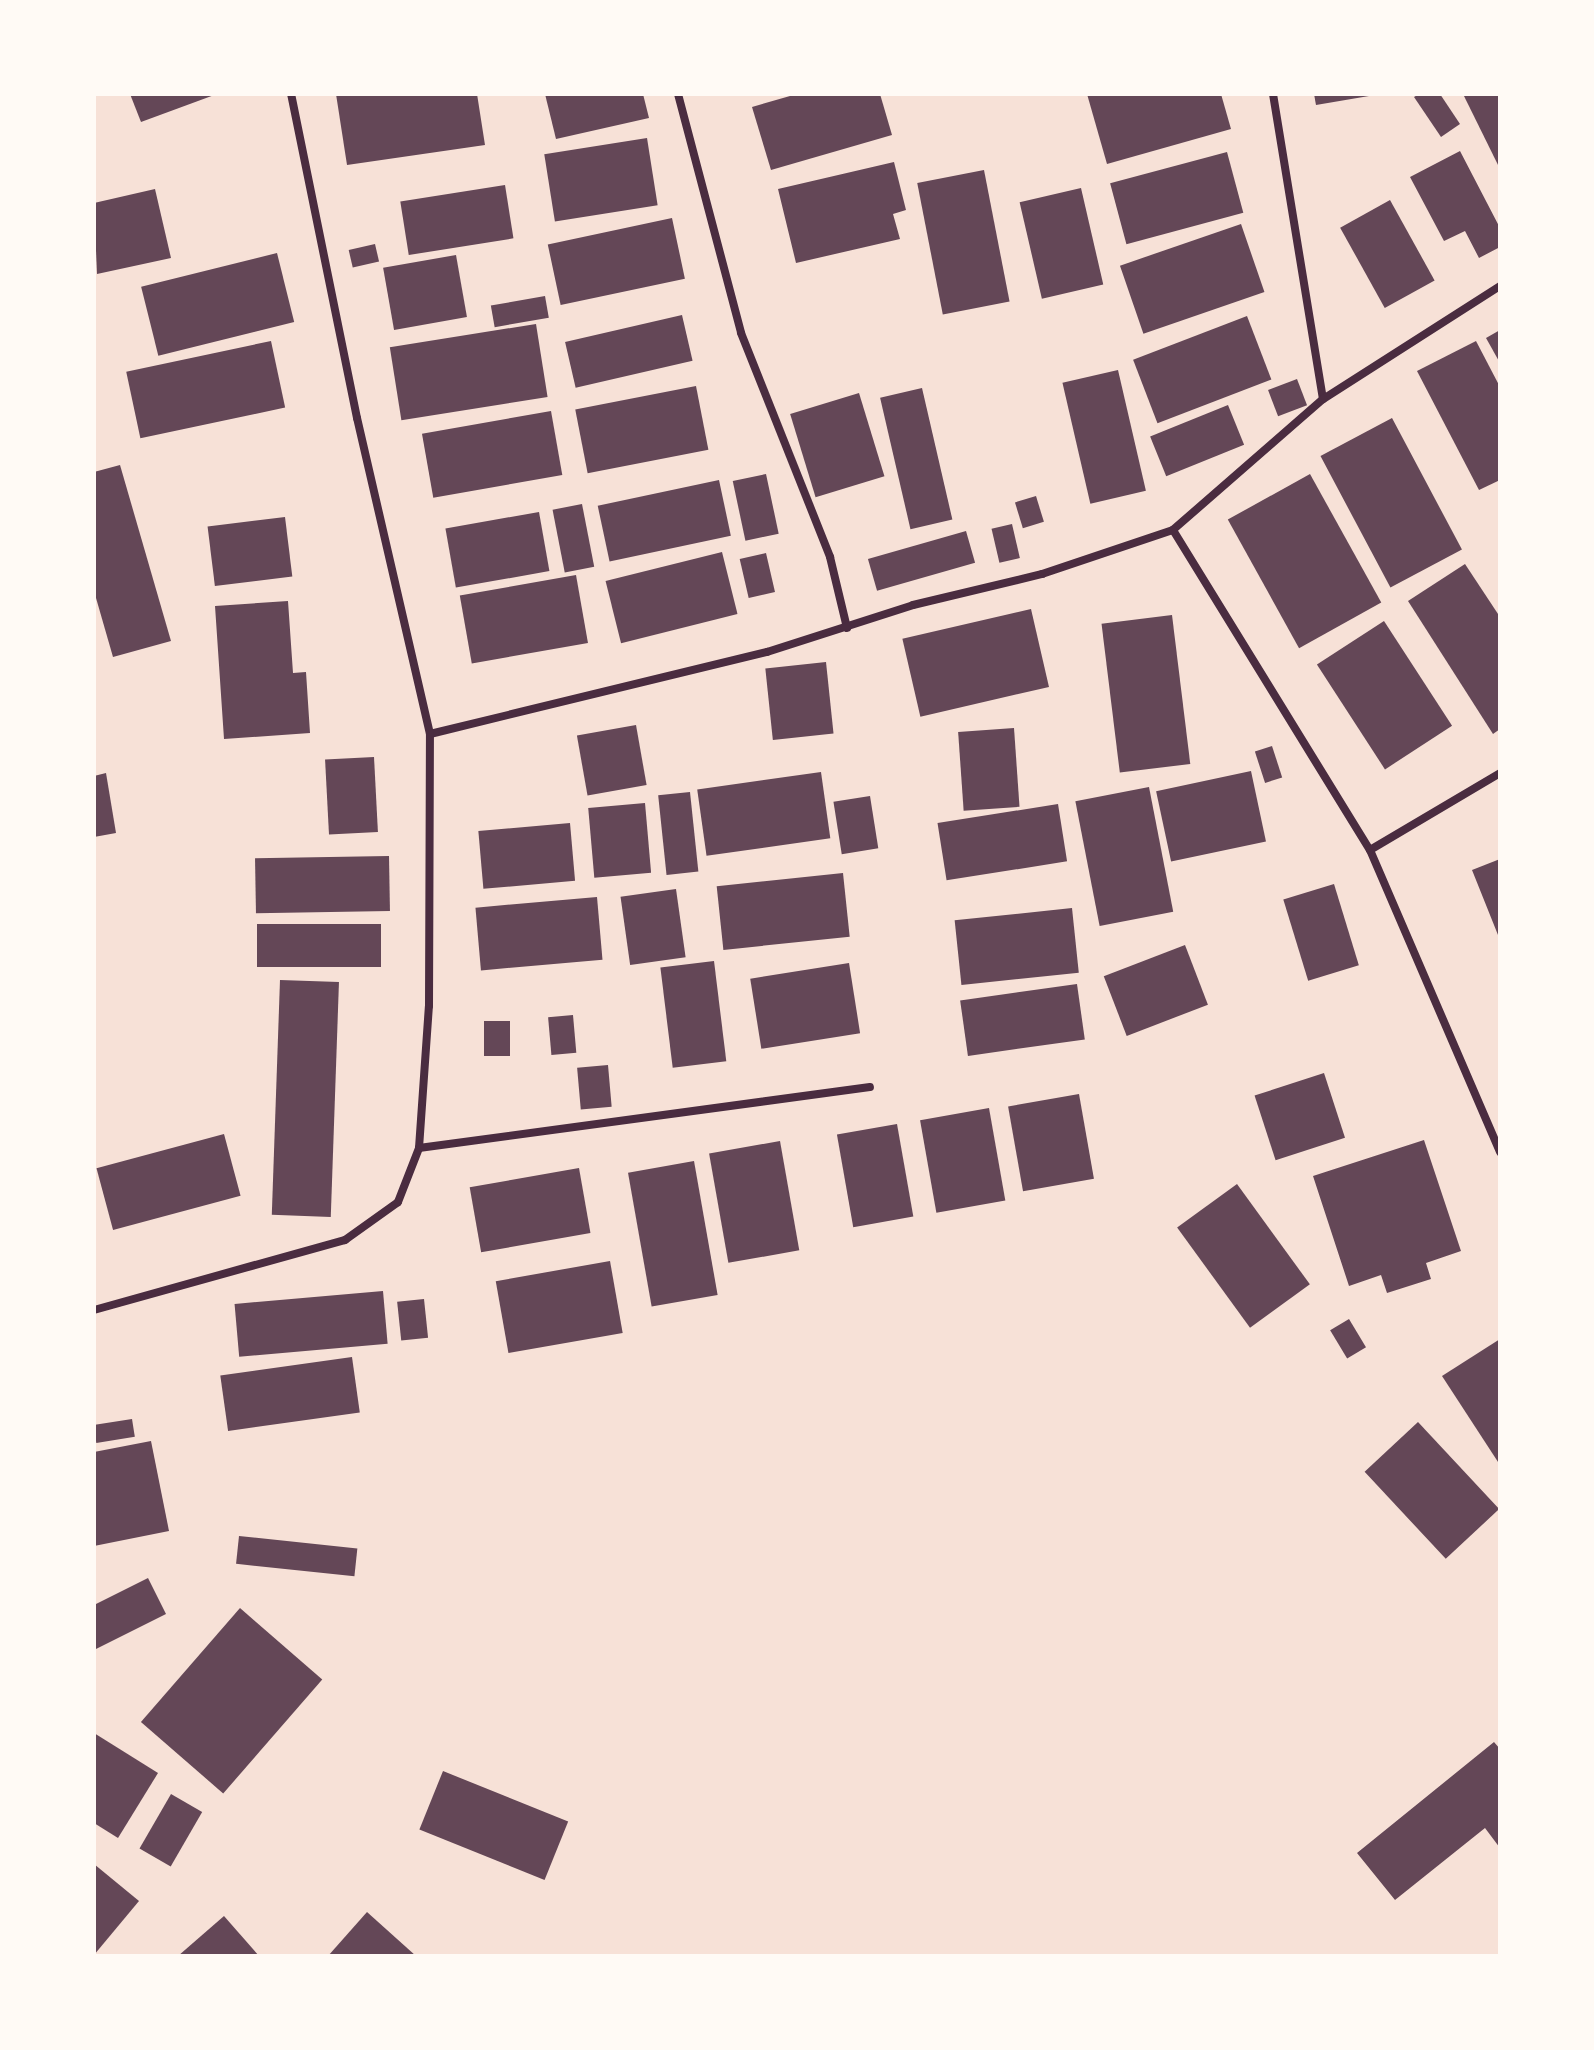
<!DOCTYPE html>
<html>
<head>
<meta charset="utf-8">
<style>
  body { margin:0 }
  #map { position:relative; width:1594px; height:2050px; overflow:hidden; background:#f7e1d7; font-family:Rubik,sans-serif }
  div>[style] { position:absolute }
  .building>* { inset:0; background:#644757; transform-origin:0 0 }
  .minor>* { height:8px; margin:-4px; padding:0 4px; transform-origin:4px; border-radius:4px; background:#4a2c40 }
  span { translate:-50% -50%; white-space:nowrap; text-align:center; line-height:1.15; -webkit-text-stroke:6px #fffaf5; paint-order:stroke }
  .frame { position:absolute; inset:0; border:96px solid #fffaf5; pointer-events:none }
</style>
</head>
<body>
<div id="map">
  <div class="building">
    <div style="clip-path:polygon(130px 94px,217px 94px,141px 122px)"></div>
    <div style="clip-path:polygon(336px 94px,477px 94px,485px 145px,347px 165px)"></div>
    <div style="clip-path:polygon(545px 94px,643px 94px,649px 118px,556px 139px)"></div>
    <div style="clip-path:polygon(797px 94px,880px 94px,892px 135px,771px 170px,752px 107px)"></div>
    <div style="clip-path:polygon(1087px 94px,1221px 94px,1231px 129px,1107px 164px)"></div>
    <div style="clip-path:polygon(1314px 94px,1369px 94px,1369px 96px,1316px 105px)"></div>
    <div style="clip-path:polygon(1419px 94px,1440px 94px,1460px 124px,1441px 137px,1414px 97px)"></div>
    <div style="clip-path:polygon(1463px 94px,1500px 94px,1500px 169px)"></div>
    <div style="left:647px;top:138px;width:68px;height:104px;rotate:81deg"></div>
    <div style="clip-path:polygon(1460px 151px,1500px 228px,1500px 247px,1479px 258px,1465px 231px,1444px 241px,1410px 177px)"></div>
    <div style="left:1227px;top:152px;width:63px;height:121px;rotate:75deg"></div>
    <div style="clip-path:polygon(894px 162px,906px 210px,893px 214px,900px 239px,796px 263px,778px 189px)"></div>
    <div style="left:984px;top:170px;width:134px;height:68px;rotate:79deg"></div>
    <div style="left:505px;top:185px;width:54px;height:106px;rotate:81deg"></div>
    <div style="left:1081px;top:188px;width:99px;height:63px;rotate:77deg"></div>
    <div style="clip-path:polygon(155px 189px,171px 258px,97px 274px,94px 203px)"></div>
    <div style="left:1390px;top:200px;width:92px;height:57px;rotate:61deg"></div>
    <div style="left:672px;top:218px;width:62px;height:127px;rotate:78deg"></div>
    <div style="left:1241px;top:224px;width:72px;height:128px;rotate:71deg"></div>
    <div style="left:375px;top:244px;width:18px;height:27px;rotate:77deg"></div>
    <div style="left:277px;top:253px;width:71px;height:140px;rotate:76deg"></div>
    <div style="left:456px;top:255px;width:63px;height:74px;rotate:80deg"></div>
    <div style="left:545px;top:296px;width:22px;height:55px;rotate:80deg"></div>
    <div style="left:682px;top:315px;width:47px;height:120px;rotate:77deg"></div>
    <div style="left:1247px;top:316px;width:68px;height:122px;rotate:69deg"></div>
    <div style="left:536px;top:324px;width:74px;height:148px;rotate:81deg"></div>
    <div style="clip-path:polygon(1500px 330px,1500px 363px,1486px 338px)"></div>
    <div style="left:271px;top:341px;width:68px;height:148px;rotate:78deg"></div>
    <div style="clip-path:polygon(1476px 341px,1500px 387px,1500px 480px,1479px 490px,1417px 371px)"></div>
    <div style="left:1118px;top:370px;width:124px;height:57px;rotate:77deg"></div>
    <div style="left:1297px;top:379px;width:28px;height:31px;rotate:69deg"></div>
    <div style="left:696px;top:386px;width:65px;height:123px;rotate:79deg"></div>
    <div style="left:922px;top:388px;width:135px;height:43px;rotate:77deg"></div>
    <div style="left:859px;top:393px;width:87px;height:72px;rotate:73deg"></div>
    <div style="left:1228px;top:405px;width:43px;height:84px;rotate:68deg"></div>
    <div style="left:551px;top:411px;width:65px;height:131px;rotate:80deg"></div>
    <div style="left:1392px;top:418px;width:149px;height:81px;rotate:62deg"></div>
    <div style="clip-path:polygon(120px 465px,171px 641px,113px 657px,94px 591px,94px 472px)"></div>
    <div style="left:766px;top:474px;width:61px;height:34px;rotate:78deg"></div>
    <div style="left:1310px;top:474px;width:147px;height:94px;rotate:61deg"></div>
    <div style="left:719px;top:480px;width:57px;height:124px;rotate:78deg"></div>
    <div style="left:1036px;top:496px;width:27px;height:22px;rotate:73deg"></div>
    <div style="left:582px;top:504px;width:64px;height:30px;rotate:79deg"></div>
    <div style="left:539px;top:512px;width:60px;height:95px;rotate:80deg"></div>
    <div style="left:285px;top:517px;width:60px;height:78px;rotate:83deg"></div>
    <div style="left:1012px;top:524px;width:35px;height:21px;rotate:77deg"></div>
    <div style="left:966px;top:531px;width:33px;height:102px;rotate:74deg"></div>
    <div style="left:722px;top:552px;width:64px;height:120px;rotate:76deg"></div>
    <div style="left:766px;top:553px;width:40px;height:27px;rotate:77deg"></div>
    <div style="clip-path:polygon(1465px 564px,1500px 617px,1500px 729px,1493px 734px,1408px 601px)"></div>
    <div style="left:576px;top:575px;width:69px;height:118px;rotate:80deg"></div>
    <div style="clip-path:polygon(288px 601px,293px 673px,306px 672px,310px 733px,224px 739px,215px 606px)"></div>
    <div style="left:1031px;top:609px;width:80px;height:132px;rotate:77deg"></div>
    <div style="left:1172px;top:615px;width:150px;height:71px;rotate:83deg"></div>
    <div style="left:1384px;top:621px;width:125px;height:80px;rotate:57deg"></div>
    <div style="left:826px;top:662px;width:72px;height:61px;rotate:84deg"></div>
    <div style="left:636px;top:725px;width:61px;height:60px;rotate:80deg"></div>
    <div style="left:1014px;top:728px;width:79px;height:56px;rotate:86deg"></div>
    <div style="left:1272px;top:746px;width:33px;height:18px;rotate:72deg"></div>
    <div style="left:374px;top:757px;width:75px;height:49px;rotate:87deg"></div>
    <div style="left:1251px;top:771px;width:72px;height:97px;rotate:78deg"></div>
    <div style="left:821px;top:772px;width:67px;height:125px;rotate:82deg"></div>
    <div style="clip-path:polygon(106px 773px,116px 833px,94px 837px,94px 776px)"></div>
    <div style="left:1149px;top:787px;width:127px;height:75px;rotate:79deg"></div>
    <div style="left:690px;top:792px;width:80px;height:32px;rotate:84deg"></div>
    <div style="left:870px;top:796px;width:53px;height:37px;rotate:81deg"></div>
    <div style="left:645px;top:803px;width:70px;height:57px;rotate:85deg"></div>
    <div style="left:1058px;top:804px;width:58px;height:122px;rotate:81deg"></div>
    <div style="left:570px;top:823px;width:58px;height:92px;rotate:85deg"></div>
    <div style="left:389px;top:856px;width:55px;height:134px;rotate:89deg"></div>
    <div style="clip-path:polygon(1500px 859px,1500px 940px,1472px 870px)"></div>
    <div style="left:843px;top:873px;width:64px;height:127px;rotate:84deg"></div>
    <div style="left:1334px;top:884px;width:85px;height:53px;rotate:73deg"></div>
    <div style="left:676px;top:889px;width:69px;height:56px;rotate:82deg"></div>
    <div style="left:597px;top:897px;width:63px;height:122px;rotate:85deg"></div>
    <div style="left:1072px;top:908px;width:65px;height:118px;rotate:84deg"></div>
    <div style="left:257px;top:924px;width:124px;height:43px"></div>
    <div style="left:1185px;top:945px;width:64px;height:87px;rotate:69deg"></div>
    <div style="left:714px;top:961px;width:101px;height:54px;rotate:83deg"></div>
    <div style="left:849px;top:963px;width:71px;height:100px;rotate:81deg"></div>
    <div style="left:280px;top:980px;width:59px;height:235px;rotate:2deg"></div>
    <div style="left:1077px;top:984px;width:56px;height:118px;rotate:82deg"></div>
    <div style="left:573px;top:1015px;width:38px;height:25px;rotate:85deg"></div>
    <div style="left:484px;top:1021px;width:26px;height:35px"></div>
    <div style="left:608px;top:1065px;width:42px;height:31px;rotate:85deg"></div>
    <div style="left:1324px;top:1073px;width:68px;height:73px;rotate:72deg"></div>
    <div style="left:1079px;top:1094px;width:86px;height:72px;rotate:80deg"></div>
    <div style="left:989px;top:1108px;width:94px;height:70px;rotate:80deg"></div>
    <div style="left:897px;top:1124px;width:94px;height:61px;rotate:80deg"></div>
    <div style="left:224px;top:1134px;width:64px;height:132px;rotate:75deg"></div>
    <div style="clip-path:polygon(1424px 1140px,1461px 1251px,1426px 1263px,1431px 1279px,1387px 1293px,1381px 1275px,1349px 1286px,1313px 1176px)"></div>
    <div style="left:780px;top:1141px;width:111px;height:72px;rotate:80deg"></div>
    <div style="left:694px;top:1161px;width:136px;height:67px;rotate:80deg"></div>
    <div style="left:579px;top:1168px;width:66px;height:111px;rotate:80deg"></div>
    <div style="left:1237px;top:1184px;width:124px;height:74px;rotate:54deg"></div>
    <div style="left:610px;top:1261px;width:73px;height:116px;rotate:80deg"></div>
    <div style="left:383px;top:1291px;width:53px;height:149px;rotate:85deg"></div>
    <div style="left:424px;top:1299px;width:39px;height:27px;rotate:84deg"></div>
    <div style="left:1349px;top:1319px;width:33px;height:22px;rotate:59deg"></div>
    <div style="clip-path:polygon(1500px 1339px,1500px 1465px,1442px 1376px)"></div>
    <div style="left:352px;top:1357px;width:56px;height:133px;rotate:82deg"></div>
    <div style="left:132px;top:1419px;width:18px;height:39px;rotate:81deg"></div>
    <div style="left:1418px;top:1422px;width:119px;height:73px;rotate:47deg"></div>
    <div style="clip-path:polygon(151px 1441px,169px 1531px,94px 1546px,94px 1452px)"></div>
    <div style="left:239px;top:1536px;width:119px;height:28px;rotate:6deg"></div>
    <div style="clip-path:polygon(148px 1578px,166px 1614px,94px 1650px,94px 1605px)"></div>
    <div style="left:240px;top:1608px;width:109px;height:151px;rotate:41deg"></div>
    <div style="clip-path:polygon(94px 1733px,158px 1773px,118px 1838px,94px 1823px)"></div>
    <div style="clip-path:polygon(1494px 1742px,1500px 1749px,1500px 1848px,1485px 1828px,1395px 1900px,1357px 1853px)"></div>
    <div style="left:443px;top:1771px;width:135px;height:63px;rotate:22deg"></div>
    <div style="left:171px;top:1794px;width:36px;height:63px;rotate:30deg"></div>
    <div style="clip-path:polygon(94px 1864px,139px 1901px,94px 1955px)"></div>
    <div style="clip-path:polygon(367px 1912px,416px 1956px,328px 1956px)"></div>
    <div style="clip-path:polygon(224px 1916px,259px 1956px,178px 1956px)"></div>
  </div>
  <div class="minor">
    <div style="left:678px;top:94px;width:247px;rotate:75.2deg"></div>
    <div style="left:741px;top:333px;width:241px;rotate:68.3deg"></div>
    <div style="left:830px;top:557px;width:73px;rotate:76.5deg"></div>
    <div style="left:1273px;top:94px;width:309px;rotate:80.7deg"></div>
    <div style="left:1500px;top:286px;width:210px;rotate:147.4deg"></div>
    <div style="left:1323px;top:399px;width:199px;rotate:138.9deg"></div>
    <div style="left:1173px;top:530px;width:376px;rotate:58.4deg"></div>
    <div style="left:1370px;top:850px;width:329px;rotate:66.7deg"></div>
    <div style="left:430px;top:734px;width:347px;rotate:-13.7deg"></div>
    <div style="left:767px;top:652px;width:153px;rotate:-17.8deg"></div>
    <div style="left:913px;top:605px;width:133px;rotate:-13.5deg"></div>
    <div style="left:1042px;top:574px;width:138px;rotate:-18.6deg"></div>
    <div style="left:1370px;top:850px;width:151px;rotate:-30.6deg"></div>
    <div style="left:419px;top:1148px;width:455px;rotate:-7.7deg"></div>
    <div style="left:94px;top:1310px;width:261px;rotate:-15.6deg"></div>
    <div style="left:345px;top:1240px;width:65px;rotate:-35.6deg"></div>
    <div style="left:398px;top:1202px;width:58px;rotate:-68.7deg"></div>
    <div style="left:419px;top:1148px;width:142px;rotate:-86deg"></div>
    <div style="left:429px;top:1006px;width:272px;rotate:-89.8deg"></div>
    <div style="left:430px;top:734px;width:324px;rotate:-103deg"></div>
    <div style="left:357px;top:418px;width:331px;rotate:-101.5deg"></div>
  </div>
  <div class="frame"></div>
</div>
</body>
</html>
